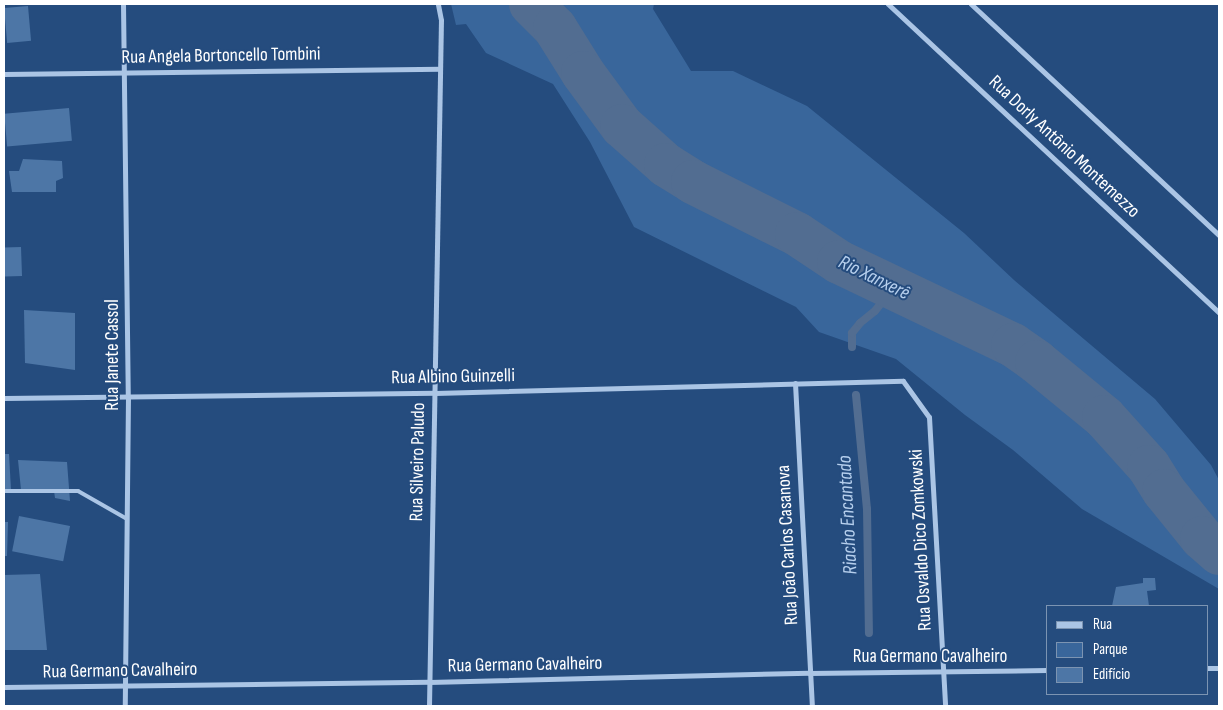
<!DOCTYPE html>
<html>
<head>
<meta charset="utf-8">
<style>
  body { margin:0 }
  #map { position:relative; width:1223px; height:710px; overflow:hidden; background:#254c7e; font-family:"Sofia Sans Condensed",sans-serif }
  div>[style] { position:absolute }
  .green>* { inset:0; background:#39669b }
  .stream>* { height:8px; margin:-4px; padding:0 4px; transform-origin:4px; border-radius:4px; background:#526d91 }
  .river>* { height:44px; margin:-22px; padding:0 22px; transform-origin:22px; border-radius:22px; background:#526d91 }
  .building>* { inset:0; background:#4d76a6; transform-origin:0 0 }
  .service>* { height:4px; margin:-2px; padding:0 2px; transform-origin:2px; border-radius:2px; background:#abc5e5 }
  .minor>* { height:5px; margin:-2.5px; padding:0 2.5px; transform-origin:2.5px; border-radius:2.5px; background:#abc5e5 }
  span { translate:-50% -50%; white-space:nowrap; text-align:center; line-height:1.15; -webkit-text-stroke:4px #254c7e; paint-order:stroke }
  .street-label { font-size:19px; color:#fff }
  .water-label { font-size:20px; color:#b6cfed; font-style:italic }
  .frame { position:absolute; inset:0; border:5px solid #fff; pointer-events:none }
  .legend { position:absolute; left:1046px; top:605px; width:162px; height:90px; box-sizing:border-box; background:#254c7e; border:1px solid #7c94b2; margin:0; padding:6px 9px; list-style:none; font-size:15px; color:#fff }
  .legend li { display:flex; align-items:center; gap:10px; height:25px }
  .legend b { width:25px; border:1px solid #7c94b2 }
</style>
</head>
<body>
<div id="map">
  <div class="green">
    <div style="clip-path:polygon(451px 4px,654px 4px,653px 9px,691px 71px,733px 71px,807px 106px,964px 233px,1014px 280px,1155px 399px,1211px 465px,1219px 480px,1219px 589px,1082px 509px,1013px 450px,965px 415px,896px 359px,819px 332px,796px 307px,634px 227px,590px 142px,553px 84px,486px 53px,466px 24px,456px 25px)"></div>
  </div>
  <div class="stream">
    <div style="left:852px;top:347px;width:14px;rotate:-90deg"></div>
    <div style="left:852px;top:333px;width:13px;rotate:-51deg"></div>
    <div style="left:860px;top:323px;width:19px;rotate:-39deg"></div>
    <div style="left:875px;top:311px;width:28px;rotate:-52deg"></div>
    <div style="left:856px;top:395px;width:115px;rotate:84.5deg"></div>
    <div style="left:867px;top:509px;width:124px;rotate:89.1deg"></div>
  </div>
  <div class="river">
    <div style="left:531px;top:4px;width:34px;rotate:45deg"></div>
    <div style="left:555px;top:28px;width:53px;rotate:58.1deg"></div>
    <div style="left:583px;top:73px;width:66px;rotate:53.7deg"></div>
    <div style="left:622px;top:126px;width:59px;rotate:41.6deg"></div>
    <div style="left:666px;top:165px;width:32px;rotate:32deg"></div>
    <div style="left:693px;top:182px;width:116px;rotate:26.6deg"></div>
    <div style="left:797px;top:234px;width:50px;rotate:33.7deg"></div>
    <div style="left:839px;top:262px;width:193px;rotate:25.5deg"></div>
    <div style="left:1013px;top:345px;width:29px;rotate:35deg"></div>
    <div style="left:1037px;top:362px;width:87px;rotate:39.4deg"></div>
    <div style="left:1104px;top:417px;width:67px;rotate:48deg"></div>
    <div style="left:1149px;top:467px;width:28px;rotate:58deg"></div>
    <div style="left:1164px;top:491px;width:60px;rotate:51deg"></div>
    <div style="left:1202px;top:538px;width:23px;rotate:41deg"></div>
  </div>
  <div class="building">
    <div style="left:28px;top:6px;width:35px;height:24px;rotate:85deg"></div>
    <div style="left:69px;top:108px;width:33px;height:65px;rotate:85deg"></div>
    <div style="clip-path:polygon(23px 159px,62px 161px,63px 178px,56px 181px,56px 192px,12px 192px,9px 171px,19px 171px)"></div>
    <div style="left:21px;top:247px;width:29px;height:17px;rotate:88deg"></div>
    <div style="clip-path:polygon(24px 310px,75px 313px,75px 370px,25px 363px)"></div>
    <div style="clip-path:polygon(4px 454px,9px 454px,11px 490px,4px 489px)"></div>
    <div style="clip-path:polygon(18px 460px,67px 462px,70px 501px,55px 498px,54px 491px,21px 490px)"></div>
    <div style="left:19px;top:516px;width:52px;height:36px;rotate:11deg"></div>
    <div style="clip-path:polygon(4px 522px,8px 522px,7px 556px,4px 556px)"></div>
    <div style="clip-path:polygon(40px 574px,47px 650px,4px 650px,4px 575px)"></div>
    <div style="clip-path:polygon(1143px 578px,1155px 578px,1156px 590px,1147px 591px,1149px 606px,1112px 606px,1116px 587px,1143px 583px)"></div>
  </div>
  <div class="service">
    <div style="left:4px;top:491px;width:74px"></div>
    <div style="left:78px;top:491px;width:56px;rotate:29.7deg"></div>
  </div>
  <div class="minor">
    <div style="left:123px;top:4px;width:393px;rotate:89.3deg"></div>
    <div style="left:128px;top:397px;width:309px;rotate:90.6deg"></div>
    <div style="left:888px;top:4px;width:453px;rotate:43deg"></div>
    <div style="left:971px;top:4px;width:339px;rotate:43deg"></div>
    <div style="left:4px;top:74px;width:436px;rotate:-0.7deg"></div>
    <div style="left:795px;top:383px;width:323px;rotate:87deg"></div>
    <div style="left:4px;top:398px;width:431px;rotate:-0.7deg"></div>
    <div style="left:435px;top:393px;width:468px;rotate:-1.5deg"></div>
    <div style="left:903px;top:381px;width:44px;rotate:54.2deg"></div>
    <div style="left:929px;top:417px;width:289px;rotate:86.8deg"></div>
    <div style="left:1207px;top:668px;width:12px"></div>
    <div style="left:4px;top:687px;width:425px;rotate:-0.7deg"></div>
    <div style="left:429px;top:682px;width:380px;rotate:-1.4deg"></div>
    <div style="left:809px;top:673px;width:238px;rotate:-0.7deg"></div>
    <div style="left:429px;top:706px;width:686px;rotate:-89deg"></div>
    <div style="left:441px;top:20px;width:16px;rotate:-101deg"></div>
  </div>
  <div class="street-label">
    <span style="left:221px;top:56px;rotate:-1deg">Rua Angela Bortoncello Tombini</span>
    <span style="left:1064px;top:147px;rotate:43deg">Rua Dorly Antônio Montemezzo</span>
    <span style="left:113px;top:355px;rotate:-90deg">Rua Janete Cassol</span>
    <span style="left:453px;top:377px;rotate:-1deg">Rua Albino Guinzelli</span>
    <span style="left:418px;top:462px;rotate:-89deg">Rua Silveiro Paludo</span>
    <span style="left:921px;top:540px;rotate:-93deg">Rua Osvaldo Dico Zomkowski</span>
    <span style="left:788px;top:545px;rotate:-93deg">Rua João Carlos Casanova</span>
    <span style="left:930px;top:657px">Rua Germano Cavalheiro</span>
    <span style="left:525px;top:665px;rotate:-1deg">Rua Germano Cavalheiro</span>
    <span style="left:120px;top:671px;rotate:-1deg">Rua Germano Cavalheiro</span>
  </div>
  <div class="water-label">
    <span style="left:874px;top:278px;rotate:26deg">Rio Xanxerê</span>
    <span style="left:848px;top:515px;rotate:-93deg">Riacho Encantado</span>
  </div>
  <div class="frame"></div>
  <ul class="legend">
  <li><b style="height:6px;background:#abc5e5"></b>Rua</li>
  <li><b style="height:14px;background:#39669b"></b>Parque</li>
  <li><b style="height:14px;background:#4d76a6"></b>Edifício</li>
  </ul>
</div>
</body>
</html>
